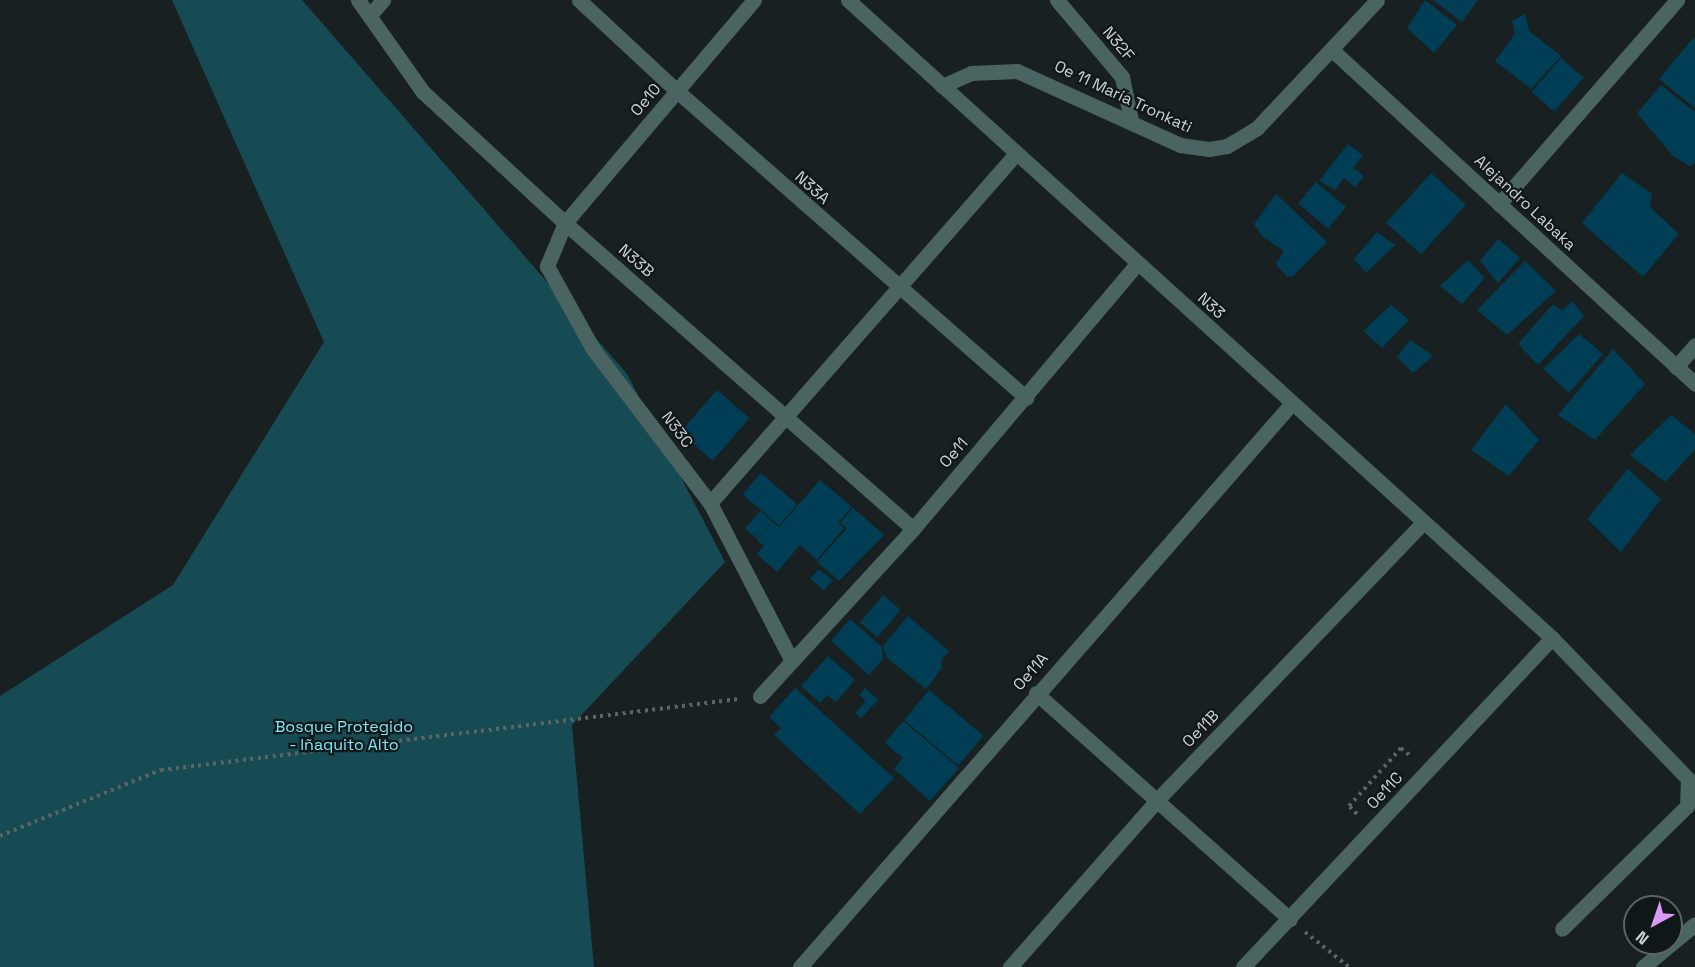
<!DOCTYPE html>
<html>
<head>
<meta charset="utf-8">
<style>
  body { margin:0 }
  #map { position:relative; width:1695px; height:967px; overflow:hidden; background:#192021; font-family:"Space Grotesk",sans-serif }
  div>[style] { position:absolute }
  .forest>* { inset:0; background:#164b54 }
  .building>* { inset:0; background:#003e56; transform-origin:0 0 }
  .path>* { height:4px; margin-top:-2px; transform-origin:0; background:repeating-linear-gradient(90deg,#5e6465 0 3px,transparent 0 7.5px) }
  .minor>* { height:15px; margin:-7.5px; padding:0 7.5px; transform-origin:7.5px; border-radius:7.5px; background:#4a6462 }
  span { translate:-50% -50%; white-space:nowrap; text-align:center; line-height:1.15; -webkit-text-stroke:4.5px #101718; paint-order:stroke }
  .street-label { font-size:16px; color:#cfd4d5 }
  .park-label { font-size:16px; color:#7fe7fa }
  .north { position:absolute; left:1623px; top:895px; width:60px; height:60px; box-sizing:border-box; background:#101718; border:2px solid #5c6364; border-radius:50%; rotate:220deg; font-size:16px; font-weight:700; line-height:24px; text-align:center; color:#cfd4d5 }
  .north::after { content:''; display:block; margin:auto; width:21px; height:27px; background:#d99af7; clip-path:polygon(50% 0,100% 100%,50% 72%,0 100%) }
</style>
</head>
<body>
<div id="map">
  <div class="forest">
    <div style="clip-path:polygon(172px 0,302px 0,627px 374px,725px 562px,572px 725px,594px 967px,0 967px,0 696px,173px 585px,324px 342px)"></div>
  </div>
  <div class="building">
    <div style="clip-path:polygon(1425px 0,1457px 25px,1434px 53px,1407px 28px)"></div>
    <div style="clip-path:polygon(1433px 0,1478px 0,1462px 22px)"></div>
    <div style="clip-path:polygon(1525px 14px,1529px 31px,1561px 56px,1531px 89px,1495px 61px,1515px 34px,1512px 21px)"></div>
    <div style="clip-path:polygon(1693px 38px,1695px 40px,1695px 108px,1659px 79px)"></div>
    <div style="left:1561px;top:58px;width:30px;height:45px;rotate:41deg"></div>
    <div style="clip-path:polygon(1661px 85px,1695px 112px,1695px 162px,1691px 167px,1673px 156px,1637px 113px)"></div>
    <div style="clip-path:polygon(1348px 144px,1363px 155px,1353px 168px,1364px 176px,1355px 187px,1344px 178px,1335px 190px,1319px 181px)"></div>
    <div style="left:1431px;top:173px;width:47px;height:67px;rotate:42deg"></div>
    <div style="clip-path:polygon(1622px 173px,1652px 194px,1650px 207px,1679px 234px,1643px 277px,1582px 223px)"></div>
    <div style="left:1316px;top:182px;width:39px;height:28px;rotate:40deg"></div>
    <div style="clip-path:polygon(1276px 194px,1327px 242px,1293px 276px,1287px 277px,1276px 264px,1284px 251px,1263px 237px,1254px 224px)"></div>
    <div style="clip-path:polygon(1377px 232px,1395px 245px,1366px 273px,1354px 259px)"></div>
    <div style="clip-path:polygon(1498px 239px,1520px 258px,1498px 283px,1480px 261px)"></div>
    <div style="clip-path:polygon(1468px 260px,1485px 278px,1462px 304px,1440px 286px)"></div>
    <div style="clip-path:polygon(1525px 261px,1556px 291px,1507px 335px,1477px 310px)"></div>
    <div style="clip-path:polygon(1572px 301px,1584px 316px,1538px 365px,1518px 344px,1553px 304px,1562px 311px)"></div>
    <div style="clip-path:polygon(1391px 305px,1409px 320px,1382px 348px,1363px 331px)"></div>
    <div style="clip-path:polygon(1579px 334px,1603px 354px,1569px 393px,1543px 369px)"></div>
    <div style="clip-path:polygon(1410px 340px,1433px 356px,1413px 373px,1397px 357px)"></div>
    <div style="clip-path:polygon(1613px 349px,1645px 384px,1595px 440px,1558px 415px)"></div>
    <div style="left:717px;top:390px;width:43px;height:56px;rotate:41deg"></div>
    <div style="clip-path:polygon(1506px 404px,1539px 440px,1509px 476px,1471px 450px)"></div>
    <div style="clip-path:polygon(1671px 415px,1695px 434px,1695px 450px,1665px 482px,1630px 455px)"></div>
    <div style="clip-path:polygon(1628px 469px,1661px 499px,1621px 552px,1587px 519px)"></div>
    <div style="left:761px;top:473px;width:48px;height:28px;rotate:41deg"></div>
    <div style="clip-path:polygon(820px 480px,852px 507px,838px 523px,844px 528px,817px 560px,800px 545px,777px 572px,757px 554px,764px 546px,757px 540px,772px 522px,779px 527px)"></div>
    <div style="clip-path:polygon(853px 508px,884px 535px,839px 581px,817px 562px,847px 528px,840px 523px)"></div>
    <div style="left:760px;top:511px;width:16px;height:23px;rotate:40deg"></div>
    <div style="left:819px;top:569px;width:18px;height:13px;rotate:41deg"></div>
    <div style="left:883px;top:595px;width:23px;height:36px;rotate:40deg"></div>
    <div style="clip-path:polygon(908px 616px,949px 651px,941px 661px,942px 668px,926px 689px,887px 658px,883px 646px)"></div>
    <div style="clip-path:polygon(850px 619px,882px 647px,883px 659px,869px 675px,831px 641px)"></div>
    <div style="clip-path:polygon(828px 656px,855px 680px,836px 702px,827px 695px,820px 703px,801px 686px)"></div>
    <div style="clip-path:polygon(795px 688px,894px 778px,860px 814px,774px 735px,781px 728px,769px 717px)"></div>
    <div style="clip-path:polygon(865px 688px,878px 700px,861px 718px,855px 713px,866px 701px,859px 695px)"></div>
    <div style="left:929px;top:690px;width:71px;height:39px;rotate:40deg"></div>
    <div style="clip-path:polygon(903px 721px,959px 768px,930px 801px,894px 769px,903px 758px,885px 743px)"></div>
  </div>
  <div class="path">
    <div style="left:1357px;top:814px;width:11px;rotate:-135deg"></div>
    <div style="left:1349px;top:806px;width:78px;rotate:-48.1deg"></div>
    <div style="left:1401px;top:748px;width:13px;rotate:39deg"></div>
    <div style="left:0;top:836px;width:174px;rotate:-22.3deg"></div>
    <div style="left:161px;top:770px;width:582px;rotate:-7deg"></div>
    <div style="left:1305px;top:932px;width:56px;rotate:38.5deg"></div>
  </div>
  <div class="minor">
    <div style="left:358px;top:0;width:113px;rotate:54.8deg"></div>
    <div style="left:423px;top:92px;width:193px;rotate:42.7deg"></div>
    <div style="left:565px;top:223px;width:463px;rotate:41.3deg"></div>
    <div style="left:579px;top:0;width:134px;rotate:42.9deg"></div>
    <div style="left:677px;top:91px;width:465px;rotate:41.3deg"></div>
    <div style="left:754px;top:0;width:292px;rotate:130.3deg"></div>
    <div style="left:565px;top:223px;width:47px;rotate:112.7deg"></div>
    <div style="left:547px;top:266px;width:95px;rotate:61deg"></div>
    <div style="left:593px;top:349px;width:193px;rotate:52.8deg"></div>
    <div style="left:710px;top:503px;width:178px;rotate:62.6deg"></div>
    <div style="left:848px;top:0;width:950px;rotate:42.18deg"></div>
    <div style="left:1552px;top:638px;width:196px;rotate:46deg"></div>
    <div style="left:1688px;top:779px;width:27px;rotate:92deg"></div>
    <div style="left:1687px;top:806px;width:175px;rotate:135.5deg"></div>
    <div style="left:1057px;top:0;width:101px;rotate:49.8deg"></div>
    <div style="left:1122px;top:77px;width:44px;rotate:78.2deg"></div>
    <div style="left:370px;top:15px;width:20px;rotate:-49deg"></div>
    <div style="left:1331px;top:49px;width:495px;rotate:42.6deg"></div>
    <div style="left:942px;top:86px;width:32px;rotate:-24deg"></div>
    <div style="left:971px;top:73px;width:46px;rotate:-2.5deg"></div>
    <div style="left:1017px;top:71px;width:179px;rotate:24.4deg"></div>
    <div style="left:1180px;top:145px;width:29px;rotate:8deg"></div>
    <div style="left:1209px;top:149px;width:18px;rotate:-9deg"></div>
    <div style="left:1227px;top:146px;width:35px;rotate:-31deg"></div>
    <div style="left:1257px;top:128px;width:175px;rotate:-46.8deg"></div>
    <div style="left:1499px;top:204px;width:271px;rotate:-48.9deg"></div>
    <div style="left:1676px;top:367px;width:29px;rotate:-49deg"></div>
    <div style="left:710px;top:503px;width:465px;rotate:-48.8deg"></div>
    <div style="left:1036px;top:693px;width:340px;rotate:41.7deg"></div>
    <div style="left:760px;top:696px;width:226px;rotate:-47.5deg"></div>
    <div style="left:913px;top:529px;width:347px;rotate:-49.8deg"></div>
    <div style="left:800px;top:967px;width:748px;rotate:-48.9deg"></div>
    <div style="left:1010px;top:967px;width:222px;rotate:-48.6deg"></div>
    <div style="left:1157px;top:800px;width:385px;rotate:-46.2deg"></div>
    <div style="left:1243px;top:967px;width:451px;rotate:-46.8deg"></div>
    <div style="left:1643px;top:967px;width:67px;rotate:-39.6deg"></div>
  </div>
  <div class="street-label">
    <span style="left:1118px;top:44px;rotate:50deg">N32F</span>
    <span style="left:1123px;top:97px;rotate:25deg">Oe 11 María Tronkati</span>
    <span style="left:646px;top:100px;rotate:-50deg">Oe10</span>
    <span style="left:812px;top:188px;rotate:42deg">N33A</span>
    <span style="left:1525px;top:203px;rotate:43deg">Alejandro Labaka</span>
    <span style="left:636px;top:261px;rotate:41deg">N33B</span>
    <span style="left:1211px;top:306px;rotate:42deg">N33</span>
    <span style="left:677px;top:430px;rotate:53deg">N33C</span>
    <span style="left:954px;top:453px;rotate:-49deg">Oe11</span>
    <span style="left:1031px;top:672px;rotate:-49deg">Oe11A</span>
    <span style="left:1201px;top:729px;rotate:-46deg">Oe11B</span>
    <span style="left:1385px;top:791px;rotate:-47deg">Oe11C</span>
  </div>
  <div class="park-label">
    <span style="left:344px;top:736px">Bosque Protegido<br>- Iñaquito Alto</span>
  </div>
  <div class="north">N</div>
</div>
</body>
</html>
